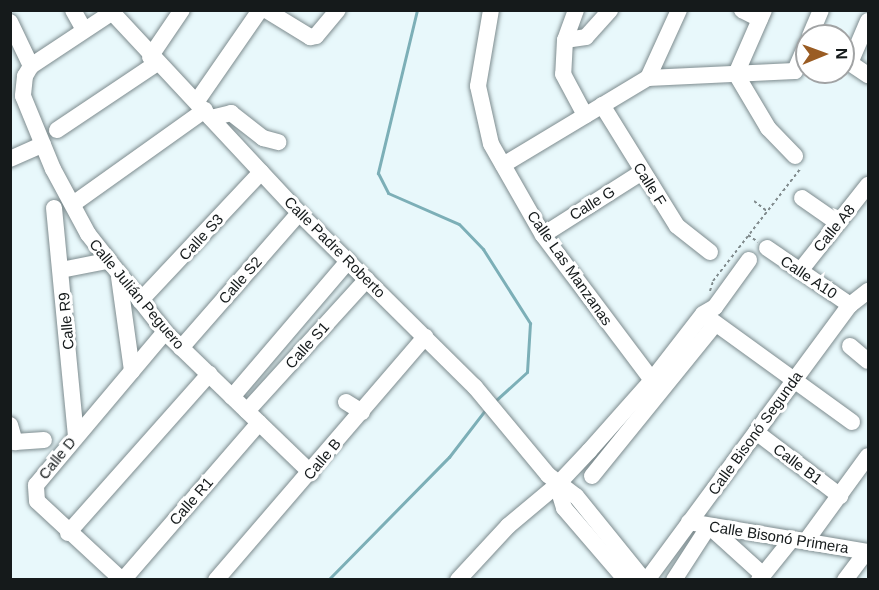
<!DOCTYPE html>
<html>
<head>
<meta charset="utf-8">
<style>
  body { margin:0 }
  #map { position:relative; width:879px; height:590px; overflow:hidden; background:#e8f8fb; font-family:Helvetica,sans-serif }
  div>[style] { position:absolute }
  .stream>* { height:3px; margin:-1.5px; padding:0 1.5px; transform-origin:1.5px; border-radius:1.5px; background:#7cafb7 }
  .path>* { height:2px; margin-top:-1px; transform-origin:0; background:repeating-linear-gradient(90deg,#808a8c 0 3px,transparent 0 6px) }
  .roads { filter:drop-shadow(0 0 2px #7d8b8e) drop-shadow(0 0 2px #7d8b8e) }
  .minor>* { height:16px; margin:-8px; padding:0 8px; transform-origin:8px; border-radius:8px; background:#fff }
  span { translate:-50% -50%; white-space:nowrap; text-align:center; line-height:1.15; -webkit-text-stroke:6px #fff; paint-order:stroke }
  .street-label { font-size:15px; color:#151a1b }
  .frame { position:absolute; inset:0; border:12px solid #151a1b; pointer-events:none }
  .north { position:absolute; left:795px; top:24px; width:60px; height:60px; box-sizing:border-box; background:#fff; border:2px solid #a1a3a4; border-radius:50%; rotate:89deg; font-size:16px; font-weight:700; line-height:24px; text-align:center; color:#151a1b }
  .north::after { content:''; display:block; margin:auto; width:21px; height:27px; background:#9a5c23; clip-path:polygon(50% 0,100% 100%,50% 72%,0 100%) }
</style>
</head>
<body>
<div id="map">
  <div class="stream">
    <div style="left:417px;top:10px;width:168px;rotate:103.5deg"></div>
    <div style="left:378px;top:173px;width:22px;rotate:63deg"></div>
    <div style="left:388px;top:193px;width:77px;rotate:23.6deg"></div>
    <div style="left:459px;top:224px;width:35px;rotate:46deg"></div>
    <div style="left:483px;top:249px;width:88px;rotate:57.6deg"></div>
    <div style="left:530px;top:323px;width:49px;rotate:93.5deg"></div>
    <div style="left:527px;top:372px;width:43px;rotate:137.8deg"></div>
    <div style="left:328px;top:580px;width:173px;rotate:-45.5deg"></div>
    <div style="left:449px;top:457px;width:61px;rotate:-52.4deg"></div>
  </div>
  <div class="path">
    <div style="left:754px;top:201px;width:16px;rotate:38deg"></div>
    <div style="left:748px;top:235px;width:12px;rotate:35deg"></div>
    <div style="left:710px;top:291px;width:10px;rotate:-73deg"></div>
    <div style="left:713px;top:281px;width:143px;rotate:-52.1deg"></div>
  </div>
  <div class="roads">
    <div class="minor">
      <div style="left:73px;top:10px;width:23px;rotate:61deg"></div>
      <div style="left:110px;top:10px;width:277px;rotate:47deg"></div>
      <div style="left:299px;top:213px;width:247px;rotate:44.7deg"></div>
      <div style="left:475px;top:387px;width:114px;rotate:50.3deg"></div>
      <div style="left:548px;top:475px;width:35px;rotate:37deg"></div>
      <div style="left:576px;top:496px;width:108px;rotate:51deg"></div>
      <div style="left:266px;top:10px;width:52px;rotate:31.5deg"></div>
      <div style="left:310px;top:37px;width:6px;rotate:-9deg"></div>
      <div style="left:316px;top:36px;width:34px;rotate:-50deg"></div>
      <div style="left:491px;top:10px;width:77px;rotate:99.7deg"></div>
      <div style="left:478px;top:86px;width:59px;rotate:77.4deg"></div>
      <div style="left:491px;top:144px;width:105px;rotate:60.3deg"></div>
      <div style="left:543px;top:235px;width:181px;rotate:53.1deg"></div>
      <div style="left:576px;top:10px;width:32px;rotate:110deg"></div>
      <div style="left:565px;top:40px;width:34px;rotate:93deg"></div>
      <div style="left:563px;top:74px;width:47px;rotate:61.8deg"></div>
      <div style="left:742px;top:10px;width:20px;rotate:27deg"></div>
      <div style="left:764px;top:10px;width:70px;rotate:113.6deg"></div>
      <div style="left:736px;top:74px;width:63px;rotate:59.3deg"></div>
      <div style="left:768px;top:128px;width:39px;rotate:46deg"></div>
      <div style="left:111px;top:13px;width:96px;rotate:146.5deg"></div>
      <div style="left:31px;top:66px;width:12px;rotate:121deg"></div>
      <div style="left:25px;top:76px;width:20px;rotate:96deg"></div>
      <div style="left:23px;top:96px;width:79px;rotate:67.7deg"></div>
      <div style="left:53px;top:169px;width:74px;rotate:61.7deg"></div>
      <div style="left:88px;top:234px;width:125px;rotate:51.8deg"></div>
      <div style="left:165px;top:332px;width:203px;rotate:44deg"></div>
      <div style="left:868px;top:21px;width:46px;rotate:113.2deg"></div>
      <div style="left:850px;top:63px;width:22px;rotate:34deg"></div>
      <div style="left:10px;top:22px;width:49px;rotate:64.5deg"></div>
      <div style="left:810px;top:36px;width:28px;rotate:-67deg"></div>
      <div style="left:565px;top:40px;width:21px;rotate:-8deg"></div>
      <div style="left:586px;top:37px;width:36px;rotate:-48deg"></div>
      <div style="left:150px;top:57px;width:57px;rotate:-55.8deg"></div>
      <div style="left:648px;top:78px;width:75px;rotate:-65.5deg"></div>
      <div style="left:197px;top:101px;width:111px;rotate:-55.3deg"></div>
      <div style="left:602px;top:105px;width:142px;rotate:58.2deg"></div>
      <div style="left:677px;top:226px;width:42px;rotate:38.2deg"></div>
      <div style="left:211px;top:118px;width:21px;rotate:-14deg"></div>
      <div style="left:231px;top:113px;width:41px;rotate:38deg"></div>
      <div style="left:263px;top:138px;width:16px;rotate:15deg"></div>
      <div style="left:57px;top:130px;width:120px;rotate:-33.8deg"></div>
      <div style="left:10px;top:159px;width:36px;rotate:-24deg"></div>
      <div style="left:503px;top:165px;width:169px;rotate:-31deg"></div>
      <div style="left:648px;top:78px;width:147px;rotate:-2.7deg"></div>
      <div style="left:795px;top:71px;width:30px;rotate:-67deg"></div>
      <div style="left:802px;top:198px;width:44px;rotate:34.8deg"></div>
      <div style="left:73px;top:204px;width:162px;rotate:-35.5deg"></div>
      <div style="left:54px;top:208px;width:228px;rotate:84.5deg"></div>
      <div style="left:543px;top:235px;width:117px;rotate:-32.5deg"></div>
      <div style="left:767px;top:248px;width:101px;rotate:34.5deg"></div>
      <div style="left:61px;top:270px;width:47px;rotate:-11.1deg"></div>
      <div style="left:800px;top:271px;width:110px;rotate:-51.7deg"></div>
      <div style="left:119px;top:277px;width:95px;rotate:82.1deg"></div>
      <div style="left:140px;top:301px;width:177px;rotate:-46.8deg"></div>
      <div style="left:707px;top:317px;width:179px;rotate:35.9deg"></div>
      <div style="left:850px;top:346px;width:23px;rotate:40deg"></div>
      <div style="left:181px;top:348px;width:179px;rotate:-48.8deg"></div>
      <div style="left:232px;top:397px;width:179px;rotate:-49.5deg"></div>
      <div style="left:346px;top:402px;width:19px;rotate:32deg"></div>
      <div style="left:247px;top:411px;width:178px;rotate:-47.7deg"></div>
      <div style="left:10px;top:425px;width:18px;rotate:74deg"></div>
      <div style="left:15px;top:442px;width:29px;rotate:-4deg"></div>
      <div style="left:756px;top:432px;width:106px;rotate:37.3deg"></div>
      <div style="left:592px;top:476px;width:196px;rotate:-51deg"></div>
      <div style="left:557px;top:485px;width:24px;rotate:73deg"></div>
      <div style="left:564px;top:508px;width:95px;rotate:49.3deg"></div>
      <div style="left:689px;top:522px;width:181px;rotate:9.5deg"></div>
      <div style="left:68px;top:533px;width:213px;rotate:-48.4deg"></div>
      <div style="left:806px;top:541px;width:105px;rotate:-53.9deg"></div>
      <div style="left:122px;top:580px;width:116px;rotate:-137.1deg"></div>
      <div style="left:37px;top:501px;width:16px;rotate:-94deg"></div>
      <div style="left:36px;top:485px;width:200px;rotate:-49.9deg"></div>
      <div style="left:123px;top:580px;width:208px;rotate:-49.1deg"></div>
      <div style="left:216px;top:580px;width:321px;rotate:-49.3deg"></div>
      <div style="left:458px;top:580px;width:74px;rotate:-47.2deg"></div>
      <div style="left:508px;top:526px;width:64px;rotate:-39.9deg"></div>
      <div style="left:557px;top:485px;width:47px;rotate:-46.7deg"></div>
      <div style="left:589px;top:451px;width:95px;rotate:-48.4deg"></div>
      <div style="left:652px;top:380px;width:83px;rotate:-52.3deg"></div>
      <div style="left:703px;top:314px;width:14px;rotate:-30deg"></div>
      <div style="left:715px;top:307px;width:58px;rotate:-54.1deg"></div>
      <div style="left:647px;top:580px;width:342px;rotate:-53.6deg"></div>
      <div style="left:850px;top:305px;width:23px;rotate:-38deg"></div>
      <div style="left:674px;top:580px;width:64px;rotate:-57.1deg"></div>
      <div style="left:709px;top:526px;width:73px;rotate:42.2deg"></div>
      <div style="left:759px;top:580px;width:53px;rotate:-51.2deg"></div>
      <div style="left:845px;top:580px;width:35px;rotate:-53deg"></div>
    </div>
  </div>
  <div class="street-label">
    <span style="left:650px;top:184px;rotate:58deg">Calle F</span>
    <span style="left:592px;top:203px;rotate:-32deg">Calle G</span>
    <span style="left:834px;top:228px;rotate:-51deg">Calle A8</span>
    <span style="left:201px;top:237px;rotate:-47deg">Calle S3</span>
    <span style="left:335px;top:247px;rotate:45deg">Calle Padre Roberto</span>
    <span style="left:570px;top:268px;rotate:55deg">Calle Las Manzanas</span>
    <span style="left:809px;top:277px;rotate:34deg">Calle A10</span>
    <span style="left:240px;top:280px;rotate:-49deg">Calle S2</span>
    <span style="left:137px;top:294px;rotate:50deg">Calle Julián Peguero</span>
    <span style="left:66px;top:321px;rotate:-95deg">Calle R9</span>
    <span style="left:307px;top:345px;rotate:-48deg">Calle S1</span>
    <span style="left:755px;top:433px;rotate:-54deg">Calle Bisonó Segunda</span>
    <span style="left:57px;top:458px;rotate:-51deg">Calle D</span>
    <span style="left:322px;top:459px;rotate:-50deg">Calle B</span>
    <span style="left:798px;top:464px;rotate:37deg">Calle B1</span>
    <span style="left:191px;top:501px;rotate:-49deg">Calle R1</span>
    <span style="left:779px;top:537px;rotate:9deg">Calle Bisonó Primera</span>
  </div>
  <div class="frame"></div>
  <div class="north">N</div>
</div>
</body>
</html>
